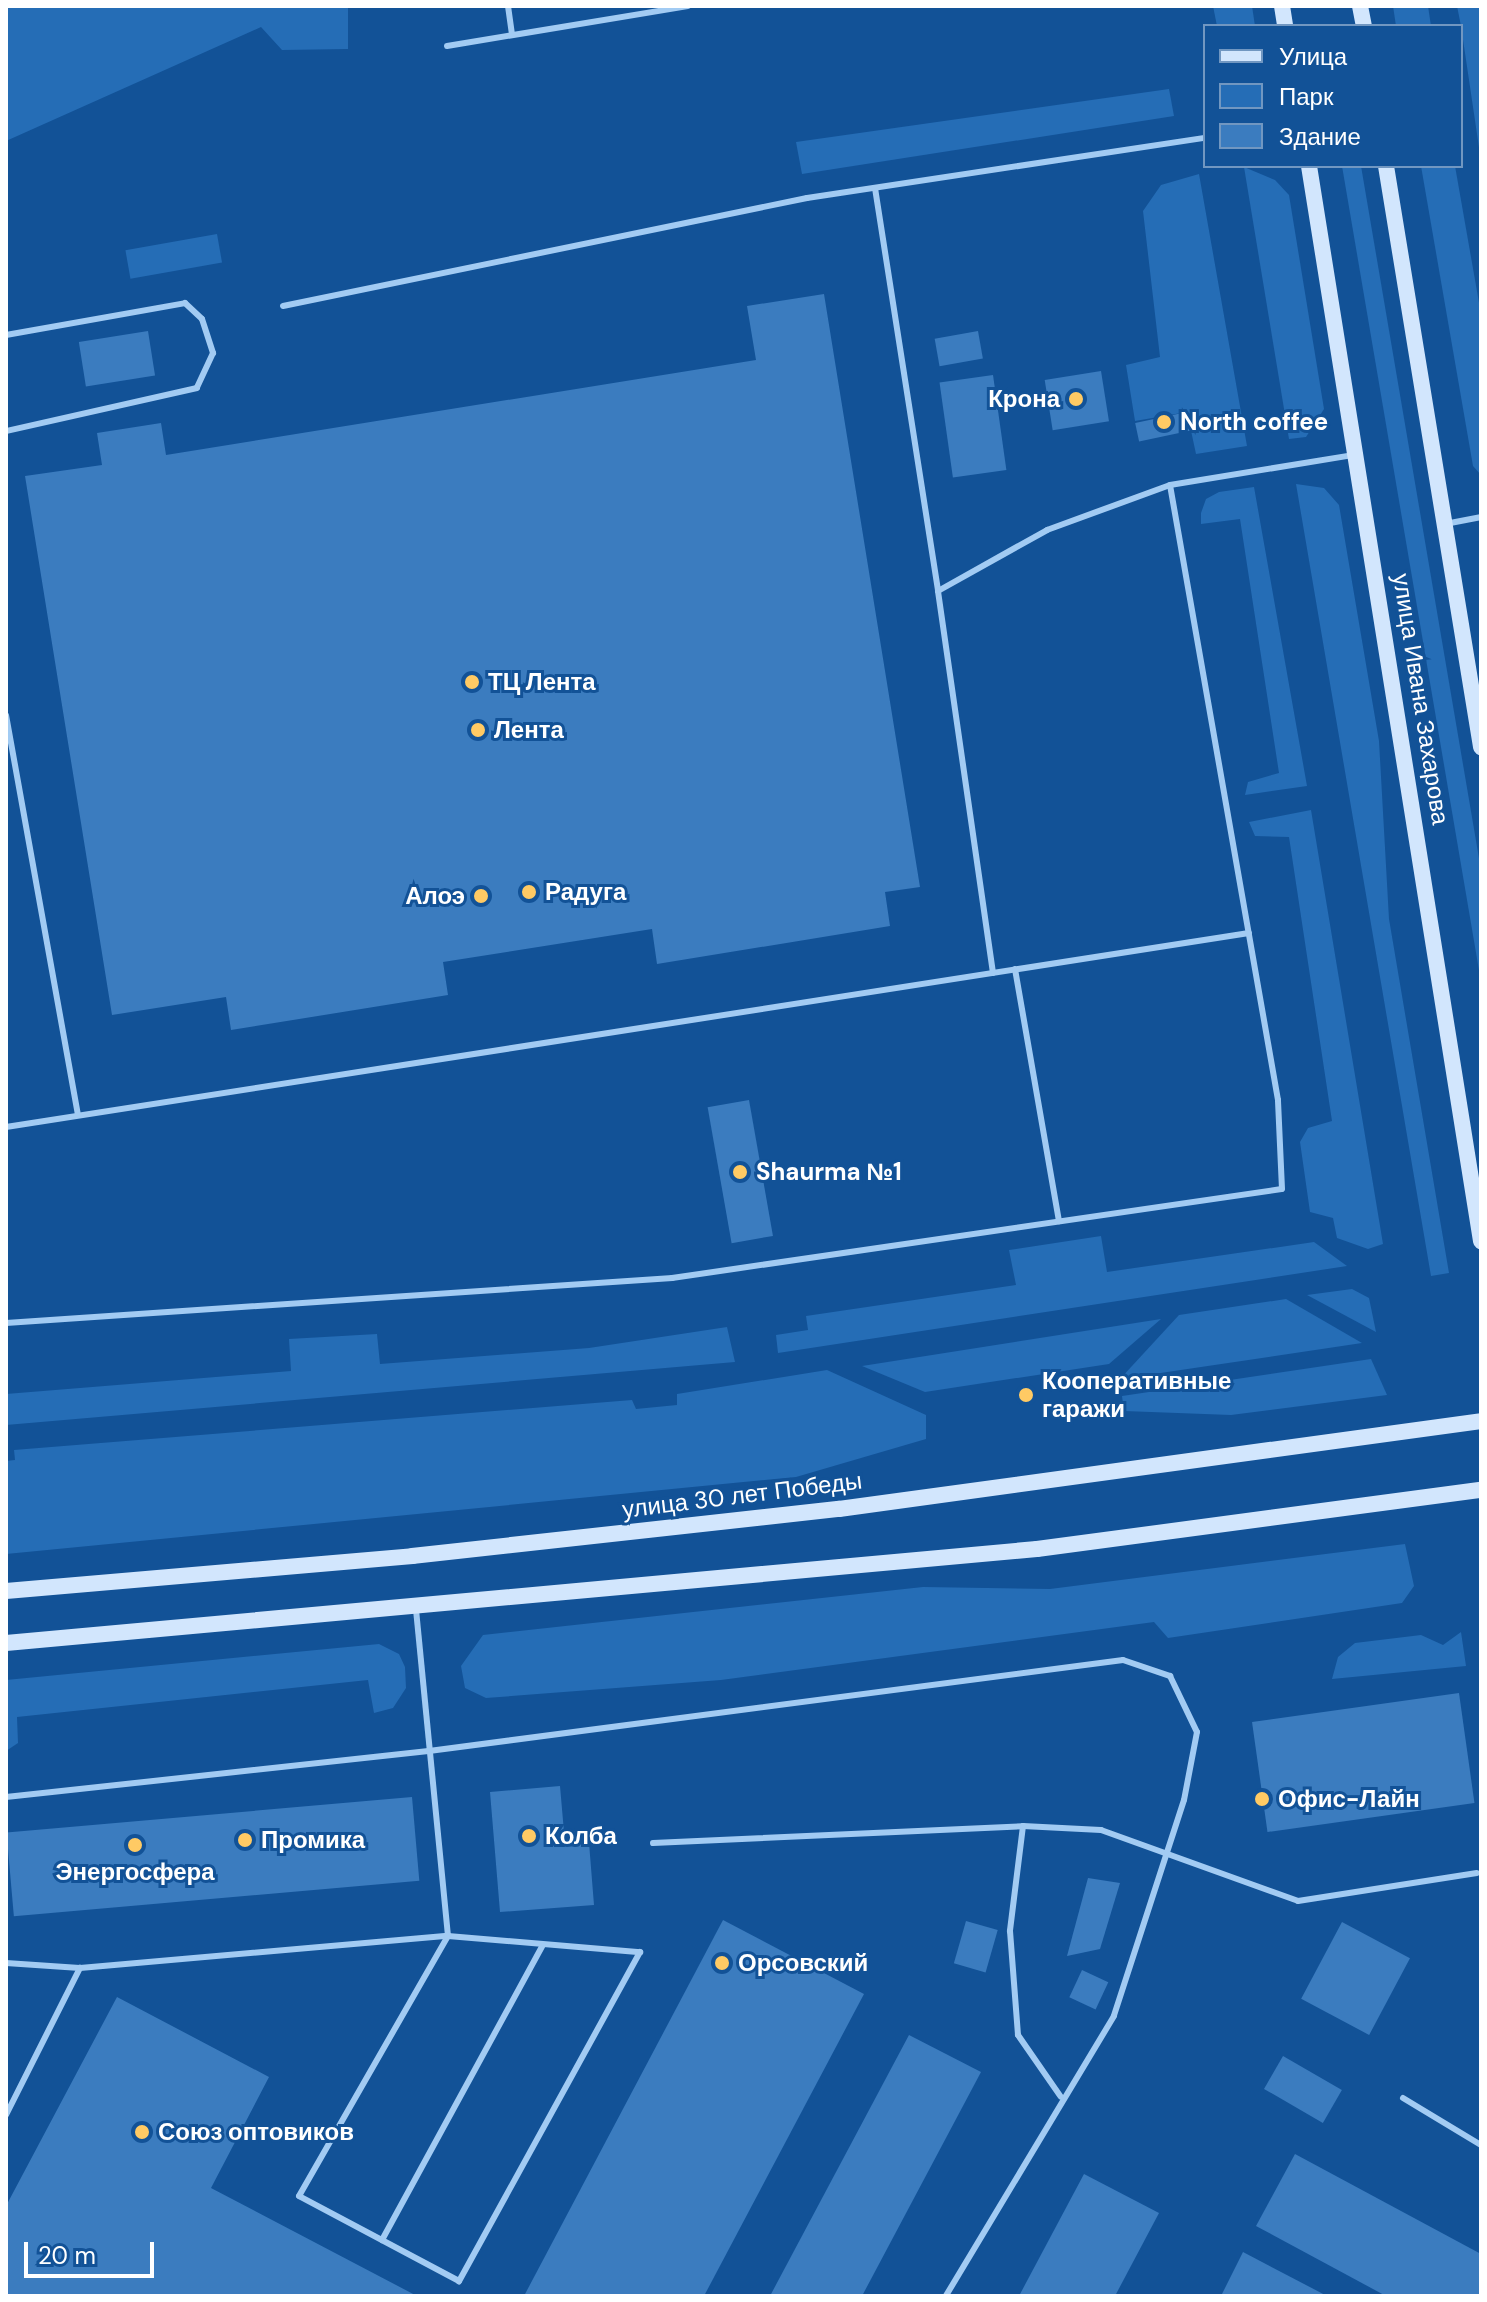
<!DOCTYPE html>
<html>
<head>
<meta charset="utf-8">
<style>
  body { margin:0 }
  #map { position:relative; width:1487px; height:2302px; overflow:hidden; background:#125297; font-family:"DM Sans",sans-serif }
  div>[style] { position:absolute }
  .green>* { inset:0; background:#256db6; transform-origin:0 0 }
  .building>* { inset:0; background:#3b7cbf; transform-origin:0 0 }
  .service>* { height:6px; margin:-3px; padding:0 3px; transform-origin:3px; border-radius:3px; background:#a2cbf3 }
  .secondary>* { height:16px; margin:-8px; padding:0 8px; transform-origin:8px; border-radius:8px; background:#d2e6fd }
  .dots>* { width:22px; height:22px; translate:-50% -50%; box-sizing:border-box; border:4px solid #125297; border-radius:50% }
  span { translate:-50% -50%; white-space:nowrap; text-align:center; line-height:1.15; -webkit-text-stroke:6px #125297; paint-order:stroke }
  .poi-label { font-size:24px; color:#fff; font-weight:700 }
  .right { translate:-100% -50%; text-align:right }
  .left { translate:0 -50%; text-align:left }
  .street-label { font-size:24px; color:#fff }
  .frame { position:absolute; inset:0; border:8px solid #fff; pointer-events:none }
  .legend { position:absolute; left:1203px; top:24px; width:260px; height:144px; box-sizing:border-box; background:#125297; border:2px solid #7197c1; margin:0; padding:10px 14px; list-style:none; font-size:24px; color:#fff }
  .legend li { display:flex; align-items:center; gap:16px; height:40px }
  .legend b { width:40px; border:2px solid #7197c1 }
  .scale { position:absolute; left:24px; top:2242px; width:130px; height:36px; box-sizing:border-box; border:4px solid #fff; border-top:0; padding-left:10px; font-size:24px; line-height:28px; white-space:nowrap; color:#fff; -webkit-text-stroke:6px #125297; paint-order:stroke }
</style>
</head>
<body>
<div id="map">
  <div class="green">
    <div style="clip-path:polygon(6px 6px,348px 6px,348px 49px,282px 50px,261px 27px,6px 141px)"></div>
    <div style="clip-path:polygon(1213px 6px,1252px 6px,1255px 26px,1217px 26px)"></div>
    <div style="clip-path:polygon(1393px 6px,1428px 6px,1431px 26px,1396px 26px)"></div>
    <div style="clip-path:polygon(1457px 6px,1481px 6px,1481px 161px,1461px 26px)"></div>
    <div style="clip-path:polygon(1169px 89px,1174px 116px,802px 174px,796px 142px)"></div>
    <div style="clip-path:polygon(1342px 166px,1361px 166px,1481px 870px,1481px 982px)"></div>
    <div style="clip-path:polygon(1421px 166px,1455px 166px,1481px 314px,1481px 475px,1473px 466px)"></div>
    <div style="clip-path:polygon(1244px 167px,1275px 180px,1289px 195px,1324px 409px,1306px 437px,1289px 439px)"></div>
    <div style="clip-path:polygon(1199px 174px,1247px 446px,1196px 454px,1187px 412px,1135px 421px,1126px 365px,1160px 357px,1143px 211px,1161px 185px)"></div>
    <div style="left:217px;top:234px;width:29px;height:93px;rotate:80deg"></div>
    <div style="clip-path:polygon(1296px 484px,1324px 488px,1339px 505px,1379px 741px,1389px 919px,1449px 1273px,1431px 1276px)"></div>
    <div style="clip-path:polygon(1254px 487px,1307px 786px,1245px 795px,1248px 782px,1279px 773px,1240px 519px,1201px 524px,1201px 513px,1206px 499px,1219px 492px)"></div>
    <div style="clip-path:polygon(1311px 810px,1383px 1244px,1368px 1249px,1337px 1238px,1333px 1218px,1310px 1212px,1300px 1142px,1308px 1128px,1332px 1121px,1289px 837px,1255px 836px,1249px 822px)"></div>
    <div style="clip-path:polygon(1101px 1236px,1107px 1272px,1314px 1242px,1347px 1266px,778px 1353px,776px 1335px,808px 1330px,806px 1316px,1016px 1285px,1009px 1250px)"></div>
    <div style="clip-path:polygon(1352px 1289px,1369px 1298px,1376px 1332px,1307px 1295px)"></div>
    <div style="clip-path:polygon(1286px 1299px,1362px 1343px,1120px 1379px,1179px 1315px)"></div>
    <div style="clip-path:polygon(1161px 1319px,1109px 1364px,925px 1392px,862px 1366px)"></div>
    <div style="clip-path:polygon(727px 1327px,735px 1362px,6px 1425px,6px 1394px,291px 1371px,289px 1339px,377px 1334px,380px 1364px,589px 1348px)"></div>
    <div style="clip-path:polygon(1371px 1359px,1387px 1395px,1231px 1415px,1124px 1411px,1122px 1396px)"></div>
    <div style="clip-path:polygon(827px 1370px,926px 1415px,926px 1439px,796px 1477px,6px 1554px,6px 1461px,15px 1460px,14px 1450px,632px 1400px,636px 1409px,677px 1405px,677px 1394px)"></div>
    <div style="clip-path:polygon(1405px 1544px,1414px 1586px,1402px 1603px,1168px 1638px,1154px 1622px,721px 1680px,486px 1698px,465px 1688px,461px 1666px,483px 1635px,923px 1587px,1050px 1589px)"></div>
    <div style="clip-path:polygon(1461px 1632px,1466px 1666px,1332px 1679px,1338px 1657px,1355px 1643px,1421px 1635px,1443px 1645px)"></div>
    <div style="clip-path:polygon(379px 1644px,399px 1654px,405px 1667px,406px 1688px,393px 1708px,374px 1713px,368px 1680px,17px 1717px,18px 1743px,6px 1751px,6px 1680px)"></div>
  </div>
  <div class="building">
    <div style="clip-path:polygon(824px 294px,920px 887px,885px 892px,890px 926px,657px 964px,652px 929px,443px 962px,448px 995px,231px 1030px,226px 997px,112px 1015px,25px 476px,102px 465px,97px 433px,161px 423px,166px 455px,756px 360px,747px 306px)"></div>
    <div style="left:148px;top:331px;width:45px;height:70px;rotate:81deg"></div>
    <div style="left:978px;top:331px;width:28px;height:44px;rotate:80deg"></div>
    <div style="left:1101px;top:371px;width:51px;height:57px;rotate:81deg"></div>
    <div style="left:993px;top:375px;width:96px;height:54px;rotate:82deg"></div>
    <div style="left:1187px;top:412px;width:19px;height:53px;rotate:78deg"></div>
    <div style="left:749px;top:1100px;width:138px;height:42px;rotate:80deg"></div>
    <div style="left:1459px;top:1693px;width:111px;height:209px;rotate:82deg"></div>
    <div style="clip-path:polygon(560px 1786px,564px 1832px,588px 1830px,594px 1905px,500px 1912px,490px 1792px)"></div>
    <div style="left:412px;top:1797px;width:84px;height:407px;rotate:85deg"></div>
    <div style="clip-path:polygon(1088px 1878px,1120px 1883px,1100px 1949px,1067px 1956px)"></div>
    <div style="clip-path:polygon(723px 1920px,864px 1994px,704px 2296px,524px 2296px)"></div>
    <div style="left:966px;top:1921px;width:33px;height:44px;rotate:16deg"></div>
    <div style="left:1342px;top:1922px;width:77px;height:87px;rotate:28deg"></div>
    <div style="left:1082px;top:1970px;width:29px;height:30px;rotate:25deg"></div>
    <div style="clip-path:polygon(117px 1997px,269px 2077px,211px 2188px,417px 2296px,6px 2296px,6px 2206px)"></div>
    <div style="clip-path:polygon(909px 2035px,981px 2072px,862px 2296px,770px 2296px)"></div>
    <div style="left:1283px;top:2056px;width:68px;height:38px;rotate:30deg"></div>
    <div style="clip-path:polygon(1295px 2154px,1481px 2254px,1481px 2296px,1386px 2296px,1256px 2226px)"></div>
    <div style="clip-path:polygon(1084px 2174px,1159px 2213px,1115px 2296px,1019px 2296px)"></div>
    <div style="clip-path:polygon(1243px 2252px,1327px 2296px,1221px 2296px)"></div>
  </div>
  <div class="service">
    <div style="left:508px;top:6px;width:27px;rotate:82deg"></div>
    <div style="left:447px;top:46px;width:244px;rotate:-9.4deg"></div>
    <div style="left:875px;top:188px;width:408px;rotate:81.1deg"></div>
    <div style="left:283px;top:306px;width:535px;rotate:-11.65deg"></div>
    <div style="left:807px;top:198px;width:402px;rotate:-8.6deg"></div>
    <div style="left:6px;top:335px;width:182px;rotate:-10.1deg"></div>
    <div style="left:185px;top:303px;width:23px;rotate:43deg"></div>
    <div style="left:202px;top:319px;width:36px;rotate:72deg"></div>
    <div style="left:213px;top:353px;width:38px;rotate:115deg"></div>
    <div style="left:197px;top:388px;width:196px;rotate:167.3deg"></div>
    <div style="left:1445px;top:524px;width:37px;rotate:-11deg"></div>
    <div style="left:6px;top:715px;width:406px;rotate:79.8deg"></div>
    <div style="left:1015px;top:969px;width:256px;rotate:80.1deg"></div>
    <div style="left:993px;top:973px;width:386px;rotate:-98.2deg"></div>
    <div style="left:938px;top:591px;width:125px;rotate:-29.2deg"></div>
    <div style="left:1047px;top:530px;width:131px;rotate:-20.1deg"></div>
    <div style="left:1170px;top:485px;width:185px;rotate:-9.3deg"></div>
    <div style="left:6px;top:1127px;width:1258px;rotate:-8.87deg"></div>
    <div style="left:6px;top:1323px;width:668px;rotate:-3.87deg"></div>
    <div style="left:672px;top:1278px;width:616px;rotate:-8.3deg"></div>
    <div style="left:1282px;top:1189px;width:89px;rotate:-92.6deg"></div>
    <div style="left:1278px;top:1100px;width:624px;rotate:-99.96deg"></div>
    <div style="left:6px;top:1797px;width:425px;rotate:-6.2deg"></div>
    <div style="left:429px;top:1751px;width:700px;rotate:-7.47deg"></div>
    <div style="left:1123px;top:1660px;width:50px;rotate:18.8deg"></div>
    <div style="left:1170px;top:1676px;width:62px;rotate:64.3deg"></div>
    <div style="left:1197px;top:1732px;width:69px;rotate:100.8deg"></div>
    <div style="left:1184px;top:1800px;width:227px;rotate:108deg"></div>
    <div style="left:1114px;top:2016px;width:327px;rotate:121deg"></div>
    <div style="left:1023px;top:1826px;width:106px;rotate:97.1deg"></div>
    <div style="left:1010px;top:1931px;width:104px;rotate:85.6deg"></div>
    <div style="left:1018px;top:2035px;width:75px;rotate:55.3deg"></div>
    <div style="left:653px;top:1843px;width:370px;rotate:-2.6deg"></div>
    <div style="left:1023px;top:1826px;width:78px;rotate:2.9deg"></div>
    <div style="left:1101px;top:1830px;width:209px;rotate:19.8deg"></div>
    <div style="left:1298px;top:1901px;width:181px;rotate:-8.9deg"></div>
    <div style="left:6px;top:1963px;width:74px;rotate:3.9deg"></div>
    <div style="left:80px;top:1968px;width:369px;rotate:-5deg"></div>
    <div style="left:448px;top:1936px;width:193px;rotate:4.8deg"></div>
    <div style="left:640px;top:1952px;width:376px;rotate:118.8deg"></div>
    <div style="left:459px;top:2281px;width:181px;rotate:-152deg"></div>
    <div style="left:299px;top:2196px;width:300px;rotate:-60.2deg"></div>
    <div style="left:448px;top:1936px;width:328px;rotate:-95.6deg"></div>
    <div style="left:1403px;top:2098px;width:91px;rotate:31.1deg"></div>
    <div style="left:6px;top:2115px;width:165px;rotate:-63.3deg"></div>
    <div style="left:382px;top:2240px;width:336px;rotate:-61.4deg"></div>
  </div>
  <div class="secondary">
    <div style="left:1282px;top:6px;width:20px;rotate:81deg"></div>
    <div style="left:1360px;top:6px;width:20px;rotate:79deg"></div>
    <div style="left:1309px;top:166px;width:1089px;rotate:80.91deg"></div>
    <div style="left:1386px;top:166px;width:589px;rotate:80.71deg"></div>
    <div style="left:6px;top:1591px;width:408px;rotate:-4.9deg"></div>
    <div style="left:412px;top:1556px;width:430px;rotate:-6.3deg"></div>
    <div style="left:839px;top:1509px;width:648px;rotate:-7.8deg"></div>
    <div style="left:6px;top:1643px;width:1035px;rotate:-5.21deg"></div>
    <div style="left:1037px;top:1549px;width:448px;rotate:-7.6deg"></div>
  </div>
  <div class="dots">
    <div style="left:1076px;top:399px;background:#ffca64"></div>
    <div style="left:1164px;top:422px;background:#ffca64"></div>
    <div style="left:472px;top:682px;background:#ffca64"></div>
    <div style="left:478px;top:730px;background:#ffca64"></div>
    <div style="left:529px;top:892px;background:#ffca64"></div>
    <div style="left:481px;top:896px;background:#ffca64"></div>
    <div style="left:740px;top:1172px;background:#ffca64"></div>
    <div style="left:1026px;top:1395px;background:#ffca64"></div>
    <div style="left:1262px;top:1799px;background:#ffca64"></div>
    <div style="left:529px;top:1836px;background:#ffca64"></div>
    <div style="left:245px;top:1840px;background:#ffca64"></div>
    <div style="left:135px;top:1845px;background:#ffca64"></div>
    <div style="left:722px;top:1963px;background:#ffca64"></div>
    <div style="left:142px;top:2132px;background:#ffca64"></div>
  </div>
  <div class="poi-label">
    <span class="right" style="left:1060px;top:399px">Крона</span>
    <span class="left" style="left:1180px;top:422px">North coffee</span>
    <span class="left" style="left:488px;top:682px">ТЦ Лента</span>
    <span class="left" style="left:494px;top:730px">Лента</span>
    <span class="left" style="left:545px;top:892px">Радуга</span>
    <span class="right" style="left:465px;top:896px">Алоэ</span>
    <span class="left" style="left:756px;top:1172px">Shaurma №1</span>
    <span class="left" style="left:1042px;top:1395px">Кооперативные<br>гаражи</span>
    <span class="left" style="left:1278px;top:1799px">Офис-Лайн</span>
    <span class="left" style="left:545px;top:1836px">Колба</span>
    <span class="left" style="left:261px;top:1840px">Промика</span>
    <span style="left:135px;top:1872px">Энергосфера</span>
    <span class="left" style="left:738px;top:1963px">Орсовский</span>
    <span class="left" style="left:158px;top:2132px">Союз оптовиков</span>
  </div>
  <div class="street-label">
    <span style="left:1421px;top:699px;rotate:81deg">улица Ивана Захарова</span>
    <span style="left:742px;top:1495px;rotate:-7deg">улица 30 лет Победы</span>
  </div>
  <div class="frame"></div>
  <ul class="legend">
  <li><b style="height:10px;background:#d2e6fd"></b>Улица</li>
  <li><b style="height:22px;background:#256db6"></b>Парк</li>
  <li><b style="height:22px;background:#3b7cbf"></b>Здание</li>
  </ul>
  <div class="scale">20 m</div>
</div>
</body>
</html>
